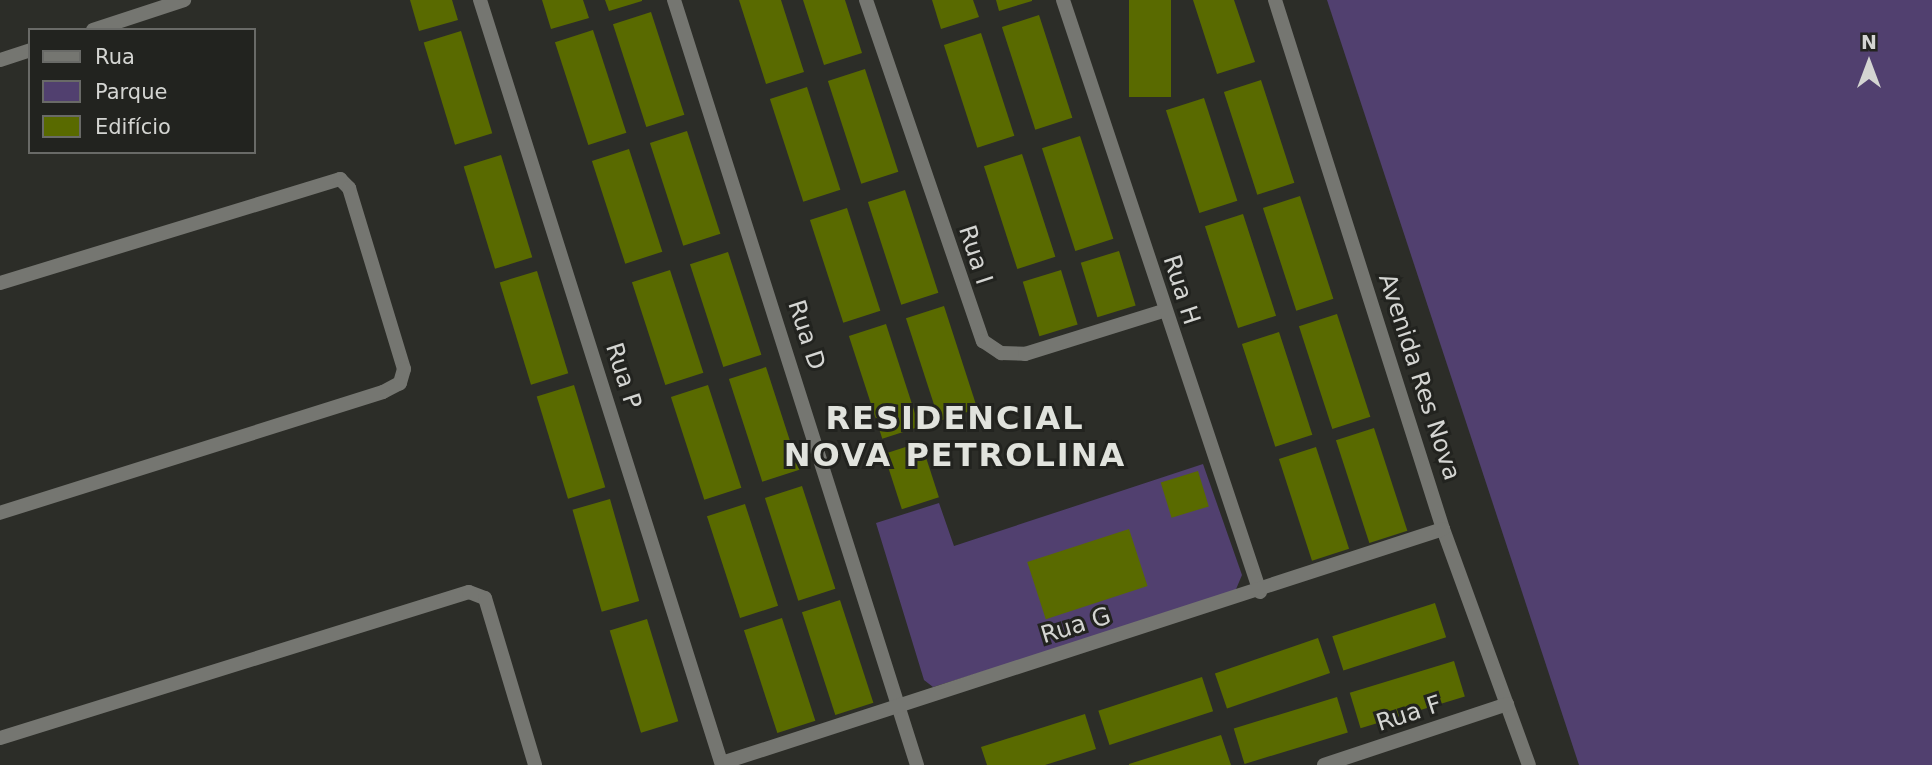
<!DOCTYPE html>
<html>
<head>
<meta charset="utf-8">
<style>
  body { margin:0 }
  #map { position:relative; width:1932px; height:765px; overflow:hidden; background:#2c2d28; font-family:"DejaVu Sans",sans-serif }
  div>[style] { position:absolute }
  .green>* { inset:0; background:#51406f }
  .building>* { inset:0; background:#596a00; transform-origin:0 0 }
  .minor>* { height:14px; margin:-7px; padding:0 7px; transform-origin:7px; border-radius:7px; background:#757671 }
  span { translate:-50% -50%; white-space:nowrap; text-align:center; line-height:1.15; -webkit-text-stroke:6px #22231f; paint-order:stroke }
  .street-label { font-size:24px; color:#d4d5d2 }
  .district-label { font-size:32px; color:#e1e3dd; font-weight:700; letter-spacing:2px }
  .legend { position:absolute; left:28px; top:28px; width:228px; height:126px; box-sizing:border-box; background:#22231f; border:2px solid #696a67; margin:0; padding:9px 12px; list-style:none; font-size:21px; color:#d4d5d2 }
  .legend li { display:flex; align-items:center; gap:14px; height:35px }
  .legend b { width:35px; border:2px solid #696a67 }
  .north { position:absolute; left:1834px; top:28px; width:70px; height:70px; -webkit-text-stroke:5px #22231f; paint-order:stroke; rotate:0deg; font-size:19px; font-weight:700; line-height:28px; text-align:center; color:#d4d5d2 }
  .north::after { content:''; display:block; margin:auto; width:24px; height:32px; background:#d4d5d2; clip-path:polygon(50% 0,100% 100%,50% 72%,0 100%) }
</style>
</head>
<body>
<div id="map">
  <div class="green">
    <div style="clip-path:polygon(1327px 0,1932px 0,1932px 765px,1579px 765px)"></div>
    <div style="clip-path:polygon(1203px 464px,1242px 575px,1234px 594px,933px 687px,924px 680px,876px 523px,939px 503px,954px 546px)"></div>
  </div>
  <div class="building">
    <div style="clip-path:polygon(410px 0,452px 0,458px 20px,419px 31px)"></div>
    <div style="clip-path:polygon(542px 0,583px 0,589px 18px,551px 29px)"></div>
    <div style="clip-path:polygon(605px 0,642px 0,642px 1px,609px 11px)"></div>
    <div style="clip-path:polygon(739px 0,781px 0,804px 72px,766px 84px)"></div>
    <div style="clip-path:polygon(803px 0,845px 0,862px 53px,824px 65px)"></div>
    <div style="clip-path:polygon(932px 0,973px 0,979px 17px,941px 29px)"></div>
    <div style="clip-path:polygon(996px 0,1032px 0,1032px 1px,999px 11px)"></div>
    <div style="left:1129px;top:0;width:42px;height:97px"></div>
    <div style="clip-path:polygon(1193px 0,1234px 0,1255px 62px,1217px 74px)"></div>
    <div style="left:651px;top:12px;width:108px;height:40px;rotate:72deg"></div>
    <div style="left:1039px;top:15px;width:108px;height:39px;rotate:72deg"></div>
    <div style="left:593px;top:30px;width:108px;height:40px;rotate:72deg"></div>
    <div style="left:461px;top:31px;width:107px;height:39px;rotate:73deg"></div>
    <div style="left:981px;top:33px;width:108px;height:39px;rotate:72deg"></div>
    <div style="left:865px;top:69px;width:108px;height:39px;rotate:72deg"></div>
    <div style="left:1261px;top:80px;width:108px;height:39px;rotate:72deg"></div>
    <div style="left:807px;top:87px;width:108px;height:39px;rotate:72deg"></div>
    <div style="left:1204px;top:98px;width:108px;height:40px;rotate:72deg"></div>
    <div style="left:687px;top:131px;width:108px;height:39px;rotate:72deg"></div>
    <div style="left:1080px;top:136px;width:108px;height:40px;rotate:72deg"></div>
    <div style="left:629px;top:149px;width:108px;height:39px;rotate:72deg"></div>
    <div style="left:1022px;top:154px;width:108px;height:40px;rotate:72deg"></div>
    <div style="left:501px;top:155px;width:107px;height:39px;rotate:73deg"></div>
    <div style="left:905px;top:190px;width:108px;height:39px;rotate:72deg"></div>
    <div style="left:1300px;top:196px;width:108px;height:39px;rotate:72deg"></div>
    <div style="left:847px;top:208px;width:108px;height:39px;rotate:72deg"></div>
    <div style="left:1243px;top:214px;width:107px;height:40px;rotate:72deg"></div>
    <div style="left:1119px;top:251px;width:57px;height:40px;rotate:73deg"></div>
    <div style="left:728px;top:252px;width:108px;height:40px;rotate:72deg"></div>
    <div style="left:670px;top:270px;width:108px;height:40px;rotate:72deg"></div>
    <div style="left:1061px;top:270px;width:57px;height:40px;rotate:73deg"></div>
    <div style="left:537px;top:271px;width:107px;height:39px;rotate:73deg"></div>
    <div style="left:944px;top:306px;width:108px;height:40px;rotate:72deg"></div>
    <div style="left:1337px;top:314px;width:108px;height:40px;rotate:72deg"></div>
    <div style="left:886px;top:324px;width:108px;height:39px;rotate:72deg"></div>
    <div style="left:1279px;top:332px;width:108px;height:39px;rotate:72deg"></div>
    <div style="left:766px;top:367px;width:108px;height:39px;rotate:72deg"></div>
    <div style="left:574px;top:385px;width:107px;height:39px;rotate:73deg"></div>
    <div style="left:708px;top:385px;width:108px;height:39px;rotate:72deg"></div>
    <div style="left:1374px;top:428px;width:108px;height:40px;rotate:72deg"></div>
    <div style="left:921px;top:442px;width:58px;height:39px;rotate:72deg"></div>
    <div style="left:1316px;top:447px;width:107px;height:39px;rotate:72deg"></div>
    <div style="left:1198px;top:471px;width:37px;height:39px;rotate:73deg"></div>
    <div style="left:802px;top:486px;width:108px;height:39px;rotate:72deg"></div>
    <div style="left:610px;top:499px;width:106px;height:39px;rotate:74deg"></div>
    <div style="left:745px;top:504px;width:107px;height:40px;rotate:72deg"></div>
    <div style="left:1129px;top:529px;width:60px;height:107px;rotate:72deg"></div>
    <div style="left:840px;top:600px;width:108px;height:40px;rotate:72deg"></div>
    <div style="left:1435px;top:603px;width:36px;height:108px;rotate:72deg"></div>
    <div style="left:782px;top:618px;width:108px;height:40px;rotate:72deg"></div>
    <div style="left:647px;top:619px;width:107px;height:39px;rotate:73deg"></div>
    <div style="left:1318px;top:638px;width:37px;height:109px;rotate:71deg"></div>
    <div style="left:1454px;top:661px;width:37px;height:109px;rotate:73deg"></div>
    <div style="left:1202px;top:677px;width:36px;height:109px;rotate:72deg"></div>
    <div style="left:1337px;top:697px;width:37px;height:108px;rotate:73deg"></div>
    <div style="clip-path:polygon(1085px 714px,1096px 749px,1045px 765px,987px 765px,981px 747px)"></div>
    <div style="clip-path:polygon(1221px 735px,1231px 765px,1129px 765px,1129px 764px)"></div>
  </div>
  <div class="minor">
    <div style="left:480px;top:0;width:802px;rotate:72.45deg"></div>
    <div style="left:674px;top:0;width:803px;rotate:72.38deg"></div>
    <div style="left:866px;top:0;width:361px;rotate:71.1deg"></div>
    <div style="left:983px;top:341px;width:22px;rotate:34deg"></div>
    <div style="left:1001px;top:353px;width:24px;rotate:2deg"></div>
    <div style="left:1025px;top:354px;width:145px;rotate:-17.3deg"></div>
    <div style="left:1063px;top:0;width:624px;rotate:71.59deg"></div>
    <div style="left:1275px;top:0;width:555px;rotate:72.38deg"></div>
    <div style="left:1443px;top:529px;width:251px;rotate:70deg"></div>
    <div style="left:93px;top:30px;width:96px;rotate:-18.2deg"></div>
    <div style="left:0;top:60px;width:32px;rotate:-18deg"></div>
    <div style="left:0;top:283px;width:356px;rotate:-17deg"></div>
    <div style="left:340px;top:179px;width:13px;rotate:45deg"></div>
    <div style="left:349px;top:188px;width:189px;rotate:73.1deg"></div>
    <div style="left:404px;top:369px;width:15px;rotate:106deg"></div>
    <div style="left:400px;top:383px;width:19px;rotate:152deg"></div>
    <div style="left:383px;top:392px;width:402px;rotate:162.5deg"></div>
    <div style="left:0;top:738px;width:491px;rotate:-17.3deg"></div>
    <div style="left:469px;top:592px;width:17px;rotate:21deg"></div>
    <div style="left:485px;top:598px;width:174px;rotate:73.3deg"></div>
    <div style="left:722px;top:763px;width:758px;rotate:-17.98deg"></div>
    <div style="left:1324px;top:765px;width:193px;rotate:-18.4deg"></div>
  </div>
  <div class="street-label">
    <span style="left:975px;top:255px;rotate:72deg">Rua I</span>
    <span style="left:1181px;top:290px;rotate:72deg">Rua H</span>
    <span style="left:806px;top:335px;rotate:72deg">Rua D</span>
    <span style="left:623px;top:376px;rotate:72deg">Rua P</span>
    <span style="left:1419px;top:377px;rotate:72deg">Avenida Res Nova</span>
    <span style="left:1076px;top:626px;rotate:-17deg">Rua G</span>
    <span style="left:1409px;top:714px;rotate:-18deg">Rua F</span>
  </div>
  <div class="district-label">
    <span style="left:955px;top:437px">RESIDENCIAL<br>NOVA PETROLINA</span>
  </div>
  <ul class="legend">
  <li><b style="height:9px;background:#757671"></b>Rua</li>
  <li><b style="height:19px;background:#51406f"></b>Parque</li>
  <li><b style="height:19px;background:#596a00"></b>Edifício</li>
  </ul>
  <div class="north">N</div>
</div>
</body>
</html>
